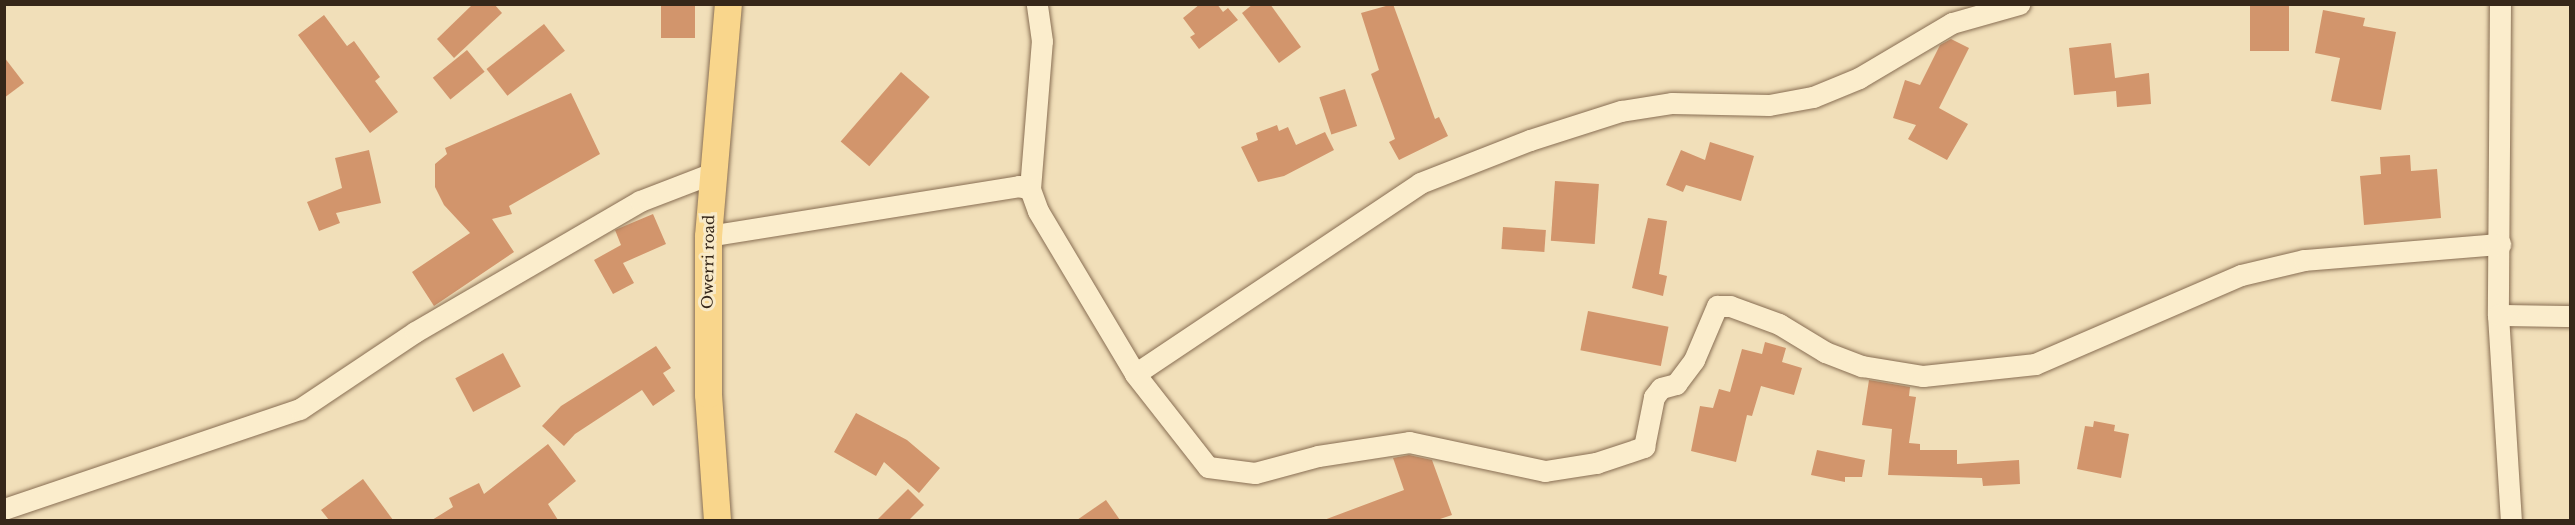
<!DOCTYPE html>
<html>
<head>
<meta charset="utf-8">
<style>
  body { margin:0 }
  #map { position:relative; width:2575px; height:525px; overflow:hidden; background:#f1dfb9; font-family:"Libre Baskerville",serif }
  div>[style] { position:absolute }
  .building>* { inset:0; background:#d2956c; transform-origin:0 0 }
  .roads { filter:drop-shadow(0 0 2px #886e53) drop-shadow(0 0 2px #886e53) }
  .minor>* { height:21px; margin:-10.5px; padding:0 10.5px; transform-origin:10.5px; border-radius:10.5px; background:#fbedcc }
  .major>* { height:27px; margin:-13.5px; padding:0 13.5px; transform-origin:13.5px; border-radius:13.5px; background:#f9d68c }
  span { translate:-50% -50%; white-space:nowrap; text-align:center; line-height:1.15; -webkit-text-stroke:6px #f8eac9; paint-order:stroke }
  .street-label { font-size:15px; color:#362719 }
  .frame { position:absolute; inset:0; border:6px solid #362719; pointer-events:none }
</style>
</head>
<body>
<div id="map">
  <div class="building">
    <div style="clip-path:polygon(473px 4px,494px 4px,502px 13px,454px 58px,437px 39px)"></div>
    <div style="left:661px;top:4px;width:34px;height:34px"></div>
    <div style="clip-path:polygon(1200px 4px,1217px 4px,1223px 12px,1228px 8px,1238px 20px,1199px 49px,1190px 37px,1195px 34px,1183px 18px)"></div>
    <div style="clip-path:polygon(1253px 4px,1270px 4px,1301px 47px,1279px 63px,1242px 13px)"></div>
    <div style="clip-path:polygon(1393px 4px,1435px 119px,1439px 117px,1448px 136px,1399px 160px,1389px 142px,1395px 139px,1371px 74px,1379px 70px,1361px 13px)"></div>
    <div style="left:2250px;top:4px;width:39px;height:47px"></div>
    <div style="clip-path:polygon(2323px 10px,2365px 18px,2363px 26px,2396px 32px,2381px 110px,2331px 101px,2340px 58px,2315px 53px)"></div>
    <div style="clip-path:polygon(324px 15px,347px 46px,354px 41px,380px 77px,375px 81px,398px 112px,370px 133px,298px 35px)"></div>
    <div style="left:544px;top:24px;width:34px;height:73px;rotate:52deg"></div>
    <div style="clip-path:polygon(1951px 39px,1969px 48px,1939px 108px,1968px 124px,1947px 160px,1908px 139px,1916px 125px,1893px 118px,1905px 80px,1920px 85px,1940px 45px)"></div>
    <div style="clip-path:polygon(2111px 43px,2115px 78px,2149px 73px,2151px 104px,2117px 107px,2116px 91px,2074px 95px,2069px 48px)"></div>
    <div style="left:467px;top:50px;width:28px;height:44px;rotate:51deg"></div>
    <div style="clip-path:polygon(4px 57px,24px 83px,4px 98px)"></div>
    <div style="left:901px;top:72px;width:38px;height:92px;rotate:41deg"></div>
    <div style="left:1345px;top:89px;width:39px;height:27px;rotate:72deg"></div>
    <div style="clip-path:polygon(571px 93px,600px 154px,509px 206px,512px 214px,492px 219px,514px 252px,434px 306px,412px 272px,470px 233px,444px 205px,435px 187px,435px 164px,447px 154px,445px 148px)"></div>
    <div style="clip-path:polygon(1277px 125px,1279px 131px,1288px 127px,1296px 145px,1325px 132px,1334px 150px,1284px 176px,1258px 182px,1241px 147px,1258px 140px,1256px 133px)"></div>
    <div style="clip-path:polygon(1710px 142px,1754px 156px,1741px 201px,1686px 185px,1683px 192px,1666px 185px,1681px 150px,1705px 160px)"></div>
    <div style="clip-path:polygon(369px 150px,381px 203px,336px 213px,340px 223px,319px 231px,307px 202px,342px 188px,335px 158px)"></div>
    <div style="clip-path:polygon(2410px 155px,2411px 171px,2437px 169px,2441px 218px,2364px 225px,2360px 176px,2381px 174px,2380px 157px)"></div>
    <div style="left:1555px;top:181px;width:44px;height:60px;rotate:4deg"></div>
    <div style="clip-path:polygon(653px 214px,666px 244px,623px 263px,634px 283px,613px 294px,594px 260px,621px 245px,615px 230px)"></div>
    <div style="clip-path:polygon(1648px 218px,1667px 221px,1659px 274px,1667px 276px,1663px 296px,1632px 288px)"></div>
    <div style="left:1503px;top:227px;width:43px;height:22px;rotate:4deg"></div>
    <div style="left:1588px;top:311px;width:82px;height:40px;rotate:11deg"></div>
    <div style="clip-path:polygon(1765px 342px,1786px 348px,1782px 362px,1802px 368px,1794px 395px,1761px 386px,1752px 416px,1747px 415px,1736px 462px,1691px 451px,1700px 406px,1713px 408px,1719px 389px,1730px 392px,1742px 349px,1762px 354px)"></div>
    <div style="clip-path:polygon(656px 346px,671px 368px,663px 373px,675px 391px,653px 406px,642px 390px,575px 434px,564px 446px,542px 426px,561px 406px)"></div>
    <div style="left:503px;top:353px;width:38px;height:54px;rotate:62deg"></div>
    <div style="clip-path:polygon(1869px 380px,1910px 387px,1909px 396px,1916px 397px,1909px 443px,1920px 444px,1920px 450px,1957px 450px,1957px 464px,2019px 460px,2020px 484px,1983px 486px,1982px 478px,1888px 475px,1892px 429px,1862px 425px)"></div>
    <div style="clip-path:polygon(856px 413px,907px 440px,940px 468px,919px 493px,884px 462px,876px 476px,834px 452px)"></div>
    <div style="clip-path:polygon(2094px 421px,2115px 425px,2114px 431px,2129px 434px,2121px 478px,2077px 469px,2085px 426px,2093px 427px)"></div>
    <div style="clip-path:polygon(548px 444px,576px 481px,548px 504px,558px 520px,432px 520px,453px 507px,449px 498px,479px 483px,484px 494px)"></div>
    <div style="clip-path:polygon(1817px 450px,1865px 460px,1862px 477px,1845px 477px,1845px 482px,1811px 475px)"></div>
    <div style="clip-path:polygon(1409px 455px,1432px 460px,1452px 515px,1437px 520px,1324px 520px,1404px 490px,1393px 458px)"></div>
    <div style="clip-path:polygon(363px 479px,393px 520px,329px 520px,321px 510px)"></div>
    <div style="clip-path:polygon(908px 489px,924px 505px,909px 520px,877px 520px)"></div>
    <div style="clip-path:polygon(1106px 500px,1120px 520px,1077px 520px)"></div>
  </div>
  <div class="roads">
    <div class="minor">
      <div style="left:2500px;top:4px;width:311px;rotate:90.4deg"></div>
      <div style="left:2498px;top:315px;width:205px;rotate:86.4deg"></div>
      <div style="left:1030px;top:189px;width:148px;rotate:-85.4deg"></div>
      <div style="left:1042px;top:41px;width:37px;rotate:-98deg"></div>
      <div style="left:708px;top:236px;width:315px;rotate:-9.1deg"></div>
      <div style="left:1019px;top:186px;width:11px;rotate:15deg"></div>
      <div style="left:1030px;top:189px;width:23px;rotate:70deg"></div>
      <div style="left:1038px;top:211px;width:190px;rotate:59.2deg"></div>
      <div style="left:1135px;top:374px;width:343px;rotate:-33.8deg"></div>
      <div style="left:1420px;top:183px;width:118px;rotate:-21.4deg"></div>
      <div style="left:1530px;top:140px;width:96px;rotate:-17.7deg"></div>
      <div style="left:1621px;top:111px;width:52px;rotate:-8.9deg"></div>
      <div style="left:1672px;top:103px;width:97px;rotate:1.2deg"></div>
      <div style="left:1769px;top:105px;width:45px;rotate:-10.3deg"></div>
      <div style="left:1813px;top:97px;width:50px;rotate:-22.4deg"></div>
      <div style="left:1859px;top:78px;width:108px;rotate:-30.6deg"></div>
      <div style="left:1952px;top:23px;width:70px;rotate:-15.8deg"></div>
      <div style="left:2498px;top:315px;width:72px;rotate:0.8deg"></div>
      <div style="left:1135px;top:374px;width:118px;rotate:51.9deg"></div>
      <div style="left:1208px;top:467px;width:47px;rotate:7.3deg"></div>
      <div style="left:1255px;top:473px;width:65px;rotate:-15.1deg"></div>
      <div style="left:1318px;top:456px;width:92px;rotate:-8.7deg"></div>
      <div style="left:1409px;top:442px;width:139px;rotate:12deg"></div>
      <div style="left:1545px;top:471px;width:52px;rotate:-8.9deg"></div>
      <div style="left:1596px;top:463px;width:51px;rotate:-18.4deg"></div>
      <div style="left:1644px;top:447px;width:51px;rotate:-78.7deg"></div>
      <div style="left:1654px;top:397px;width:11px;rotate:-52deg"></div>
      <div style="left:1661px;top:388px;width:16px;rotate:-15deg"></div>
      <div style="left:1676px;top:384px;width:30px;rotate:-53deg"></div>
      <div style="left:1694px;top:360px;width:59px;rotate:-66.9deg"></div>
      <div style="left:1717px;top:306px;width:13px"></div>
      <div style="left:1730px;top:306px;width:52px;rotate:20.2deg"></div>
      <div style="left:1779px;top:324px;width:54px;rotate:31.3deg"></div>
      <div style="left:1825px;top:352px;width:40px;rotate:21deg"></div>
      <div style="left:1862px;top:366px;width:62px;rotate:9.3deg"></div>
      <div style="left:1923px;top:376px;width:113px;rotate:-6.1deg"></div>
      <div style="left:2035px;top:364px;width:224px;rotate:-23.4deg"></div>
      <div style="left:2241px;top:275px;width:65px;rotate:-13.4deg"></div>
      <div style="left:2304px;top:260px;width:197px;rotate:-4.7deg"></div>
      <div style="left:4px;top:509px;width:312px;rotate:-18.7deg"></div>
      <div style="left:300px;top:409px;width:138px;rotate:-33.8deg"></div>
      <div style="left:415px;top:332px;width:260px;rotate:-30.2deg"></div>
      <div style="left:640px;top:201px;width:75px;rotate:-21.1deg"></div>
    </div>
    <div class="major">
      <div style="left:717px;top:520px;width:126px;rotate:-94.1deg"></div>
      <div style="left:708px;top:394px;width:158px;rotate:-90deg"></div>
      <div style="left:708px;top:236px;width:233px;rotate:-85.1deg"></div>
    </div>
  </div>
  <div class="street-label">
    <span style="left:708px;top:262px;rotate:-89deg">Owerri road</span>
  </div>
  <div class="frame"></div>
</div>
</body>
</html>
